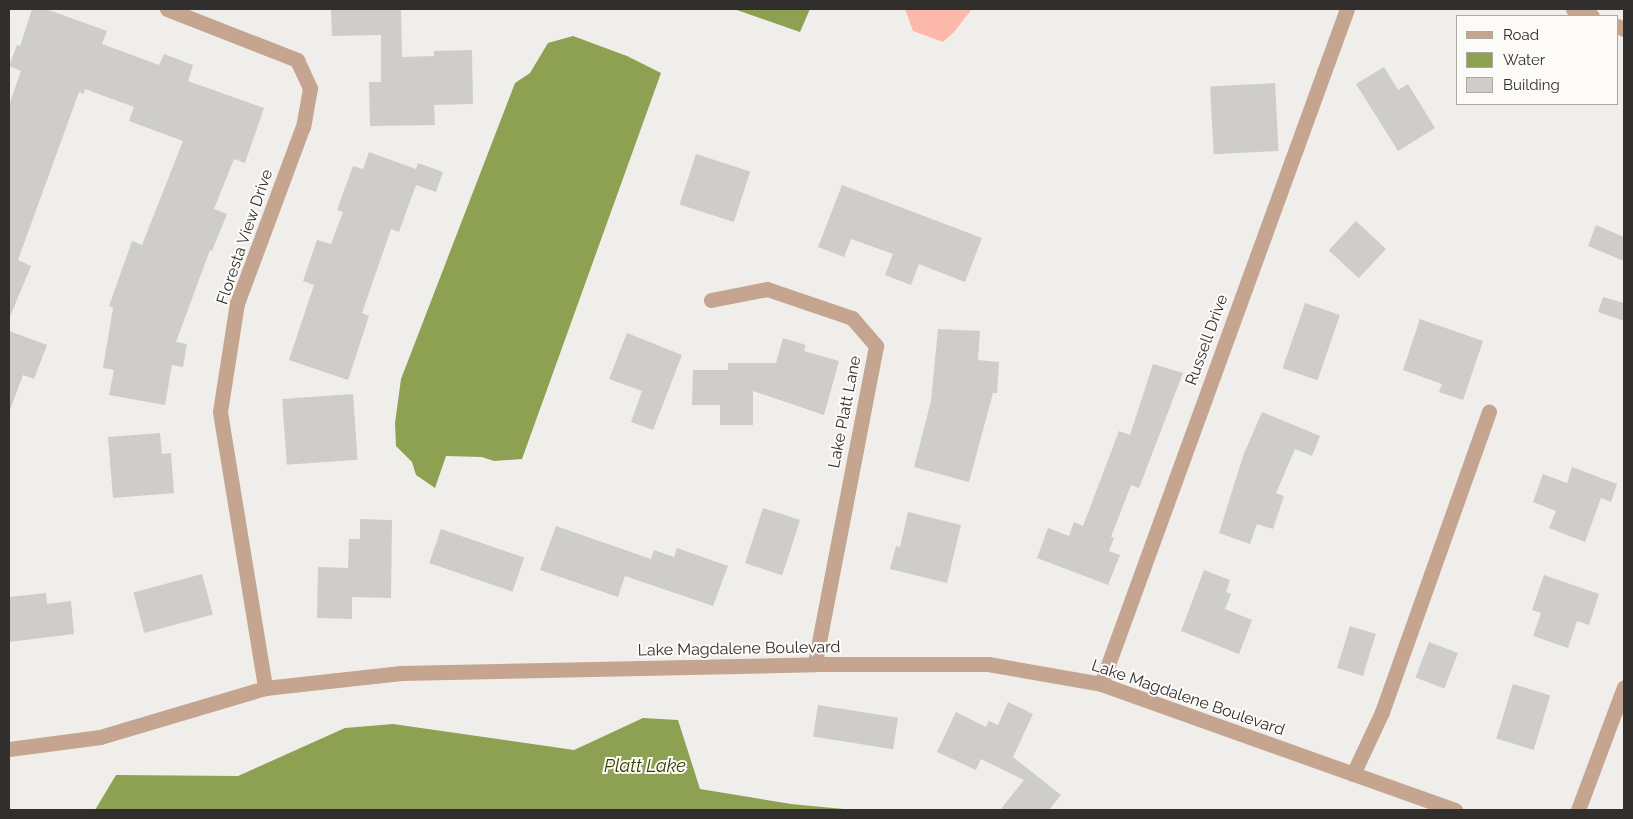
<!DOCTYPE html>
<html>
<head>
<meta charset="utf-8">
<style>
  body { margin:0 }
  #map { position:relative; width:1633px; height:819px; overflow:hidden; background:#f0eeeb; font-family:Raleway,sans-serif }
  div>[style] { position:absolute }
  .green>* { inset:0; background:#fcb8ab }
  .water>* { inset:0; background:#8ea051 }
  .building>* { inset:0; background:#cecdca; transform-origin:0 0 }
  .minor>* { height:15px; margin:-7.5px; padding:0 7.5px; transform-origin:7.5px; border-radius:7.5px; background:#c5a490 }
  span { translate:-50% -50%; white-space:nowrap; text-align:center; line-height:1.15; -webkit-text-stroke:4px #fdfbf8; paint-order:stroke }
  .street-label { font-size:16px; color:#302f2e }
  .water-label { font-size:18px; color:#354102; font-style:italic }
  .frame { position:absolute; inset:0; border:10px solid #302f2e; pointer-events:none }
  .legend { position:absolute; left:1456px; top:15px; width:162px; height:90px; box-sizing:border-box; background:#fdfbf8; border:1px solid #aba9a7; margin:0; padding:6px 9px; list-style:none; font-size:15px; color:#302f2e }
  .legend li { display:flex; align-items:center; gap:10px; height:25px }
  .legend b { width:25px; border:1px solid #aba9a7 }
</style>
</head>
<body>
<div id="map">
  <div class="green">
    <div style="clip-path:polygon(905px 9px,972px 9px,954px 32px,943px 42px,913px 31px)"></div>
  </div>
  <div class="water">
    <div style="clip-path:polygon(734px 9px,810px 9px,800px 32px)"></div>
    <div style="clip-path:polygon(573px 36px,627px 56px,661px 73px,522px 459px,494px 461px,482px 457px,446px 456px,435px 488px,416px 475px,412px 462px,396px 446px,395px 423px,401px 379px,515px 83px,530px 73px,548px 43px)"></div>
    <div style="clip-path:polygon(643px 718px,678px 720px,700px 789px,791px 804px,854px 810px,95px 810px,116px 775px,238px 776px,345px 728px,393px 724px,574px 750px)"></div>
  </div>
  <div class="building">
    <div style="clip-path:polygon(32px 9px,46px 9px,107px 31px,102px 44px,159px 65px,164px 54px,193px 65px,188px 81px,264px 108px,245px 163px,234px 159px,214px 209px,227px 214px,212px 251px,210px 250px,176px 342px,187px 344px,183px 367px,172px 365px,165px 405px,109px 395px,114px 370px,103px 368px,113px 308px,109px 306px,132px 241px,142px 245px,183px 141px,129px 121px,134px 107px,85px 89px,84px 94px,79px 92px,18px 260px,31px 266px,9px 319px,9px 105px,21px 71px,9px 66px,17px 45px,20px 46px)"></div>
    <div style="clip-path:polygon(331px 9px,401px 9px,402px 57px,434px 56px,434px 51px,472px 50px,473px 104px,434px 105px,435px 125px,370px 126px,369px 82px,381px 82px,381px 35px,332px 36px)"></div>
    <div style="clip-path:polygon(1384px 67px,1398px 90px,1408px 84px,1435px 128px,1398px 151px,1356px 84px)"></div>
    <div style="left:1275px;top:83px;width:68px;height:65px;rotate:87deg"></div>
    <div style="clip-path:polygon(369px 152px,416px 169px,418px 163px,443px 172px,436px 192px,416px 185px,399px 232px,391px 229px,362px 313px,369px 316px,348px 380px,289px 360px,314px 285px,303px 281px,317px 240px,331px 244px,343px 212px,337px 210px,353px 166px,363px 169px)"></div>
    <div style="left:696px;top:154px;width:57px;height:53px;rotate:18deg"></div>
    <div style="clip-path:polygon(842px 185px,982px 238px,965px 282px,919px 264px,911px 285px,885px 275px,893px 254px,851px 239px,844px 257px,818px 247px)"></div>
    <div style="left:1356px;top:221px;width:41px;height:40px;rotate:43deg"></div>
    <div style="clip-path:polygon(1596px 225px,1624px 237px,1624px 261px,1588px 246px)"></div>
    <div style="clip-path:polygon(1603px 297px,1624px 303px,1624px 321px,1598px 312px)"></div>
    <div style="left:1305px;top:303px;width:37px;height:69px;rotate:19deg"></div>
    <div style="clip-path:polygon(1420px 319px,1483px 341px,1463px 400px,1439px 392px,1442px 384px,1403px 370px)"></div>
    <div style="clip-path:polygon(938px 329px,980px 331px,978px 360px,999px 362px,997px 393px,993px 393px,969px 482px,914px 467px,931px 401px)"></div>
    <div style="clip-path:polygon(9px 331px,47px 345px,34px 379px,23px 375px,10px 410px)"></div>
    <div style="clip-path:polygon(627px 333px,682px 355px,653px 430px,631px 422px,642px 391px,609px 379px)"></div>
    <div style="clip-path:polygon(783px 338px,806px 345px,804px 351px,839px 361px,824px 415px,753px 391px,753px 425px,720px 425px,720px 405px,692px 405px,693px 370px,728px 370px,728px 363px,776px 363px)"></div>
    <div style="clip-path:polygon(1153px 364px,1183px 373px,1139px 488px,1131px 485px,1111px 537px,1114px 538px,1109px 551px,1120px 555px,1108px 585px,1037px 558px,1048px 528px,1069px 536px,1074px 522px,1083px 526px,1119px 431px,1130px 435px)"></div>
    <div style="left:353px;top:394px;width:66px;height:71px;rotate:86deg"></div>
    <div style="clip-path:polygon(1262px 412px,1320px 436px,1312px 456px,1295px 449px,1276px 493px,1284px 496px,1273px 529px,1257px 524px,1250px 544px,1219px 533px,1243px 456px)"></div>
    <div style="clip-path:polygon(160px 433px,162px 454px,171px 453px,174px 493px,113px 498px,108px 437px)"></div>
    <div style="clip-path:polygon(1572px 467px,1617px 484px,1611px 502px,1601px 498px,1585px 542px,1549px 528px,1556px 511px,1533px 502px,1543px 474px,1567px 483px)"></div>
    <div style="left:763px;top:508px;width:39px;height:58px;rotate:18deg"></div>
    <div style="clip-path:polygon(908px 512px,961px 525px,947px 583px,890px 569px,896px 546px,900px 547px)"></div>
    <div style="clip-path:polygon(360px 519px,392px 520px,391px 598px,352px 597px,352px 619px,317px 618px,318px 567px,348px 568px,349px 539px,360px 539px)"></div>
    <div style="clip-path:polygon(556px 526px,651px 559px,654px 550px,674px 557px,677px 548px,728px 566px,713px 606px,625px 576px,618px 597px,540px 570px)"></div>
    <div style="left:441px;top:529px;width:88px;height:36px;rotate:19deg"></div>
    <div style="clip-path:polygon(1204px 570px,1230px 580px,1226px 592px,1231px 594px,1225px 609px,1252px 620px,1239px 654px,1181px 631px)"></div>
    <div style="left:202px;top:574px;width:42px;height:71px;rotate:75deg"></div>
    <div style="clip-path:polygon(1544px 575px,1599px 594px,1589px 625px,1577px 621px,1568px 648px,1533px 636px,1541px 613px,1532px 610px)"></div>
    <div style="clip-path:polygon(46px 593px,47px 604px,71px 601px,74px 634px,9px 642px,9px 597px)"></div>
    <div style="left:1350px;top:626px;width:27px;height:44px;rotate:17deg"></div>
    <div style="left:1429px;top:642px;width:31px;height:38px;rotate:21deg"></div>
    <div style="left:1513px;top:684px;width:39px;height:57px;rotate:17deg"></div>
    <div style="clip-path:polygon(1008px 702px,1033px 714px,1013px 757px,1061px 795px,1049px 810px,1000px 810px,1024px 780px,981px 759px,976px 770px,937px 752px,956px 712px,986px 727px,989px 721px,998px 725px)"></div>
    <div style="left:818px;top:705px;width:81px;height:32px;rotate:9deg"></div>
  </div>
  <div class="minor">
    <div style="left:167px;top:9px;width:140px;rotate:21.4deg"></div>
    <div style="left:297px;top:60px;width:31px;rotate:65deg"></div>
    <div style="left:310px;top:88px;width:39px;rotate:100deg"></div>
    <div style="left:303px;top:126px;width:189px;rotate:110.4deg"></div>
    <div style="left:237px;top:303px;width:110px;rotate:98.9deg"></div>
    <div style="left:220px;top:412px;width:280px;rotate:80.7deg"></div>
    <div style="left:1573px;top:9px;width:20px;rotate:20deg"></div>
    <div style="left:1617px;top:26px;width:8px;rotate:23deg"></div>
    <div style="left:711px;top:300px;width:57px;rotate:-11.1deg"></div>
    <div style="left:767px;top:289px;width:90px;rotate:18.8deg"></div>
    <div style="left:852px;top:318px;width:37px;rotate:49deg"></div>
    <div style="left:876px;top:346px;width:324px;rotate:100.9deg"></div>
    <div style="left:1101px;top:684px;width:718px;rotate:-69.98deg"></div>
    <div style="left:9px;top:749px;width:92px;rotate:-7.5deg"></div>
    <div style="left:100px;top:737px;width:172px;rotate:-16.5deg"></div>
    <div style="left:265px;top:688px;width:137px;rotate:-6.3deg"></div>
    <div style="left:401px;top:673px;width:414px;rotate:-1.2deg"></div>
    <div style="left:815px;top:664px;width:173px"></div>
    <div style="left:988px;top:664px;width:115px;rotate:10deg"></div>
    <div style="left:1101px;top:684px;width:376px;rotate:19.6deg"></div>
    <div style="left:1353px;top:774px;width:68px;rotate:-64.9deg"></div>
    <div style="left:1382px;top:712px;width:319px;rotate:-70.4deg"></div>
    <div style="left:1578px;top:810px;width:131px;rotate:-69.5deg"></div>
  </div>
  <div class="street-label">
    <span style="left:245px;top:237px;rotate:-71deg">Floresta View Drive</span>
    <span style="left:1207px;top:340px;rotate:-70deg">Russell Drive</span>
    <span style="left:845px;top:412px;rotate:-79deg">Lake Platt Lane</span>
    <span style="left:739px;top:649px;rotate:-1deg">Lake Magdalene Boulevard</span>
    <span style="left:1188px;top:698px;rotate:19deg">Lake Magdalene Boulevard</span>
  </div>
  <div class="water-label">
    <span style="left:645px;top:766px">Platt Lake</span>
  </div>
  <div class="frame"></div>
  <ul class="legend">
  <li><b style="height:6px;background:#c5a490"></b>Road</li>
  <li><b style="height:14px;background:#8ea051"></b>Water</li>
  <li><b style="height:14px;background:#cecdca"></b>Building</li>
  </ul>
</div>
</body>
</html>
